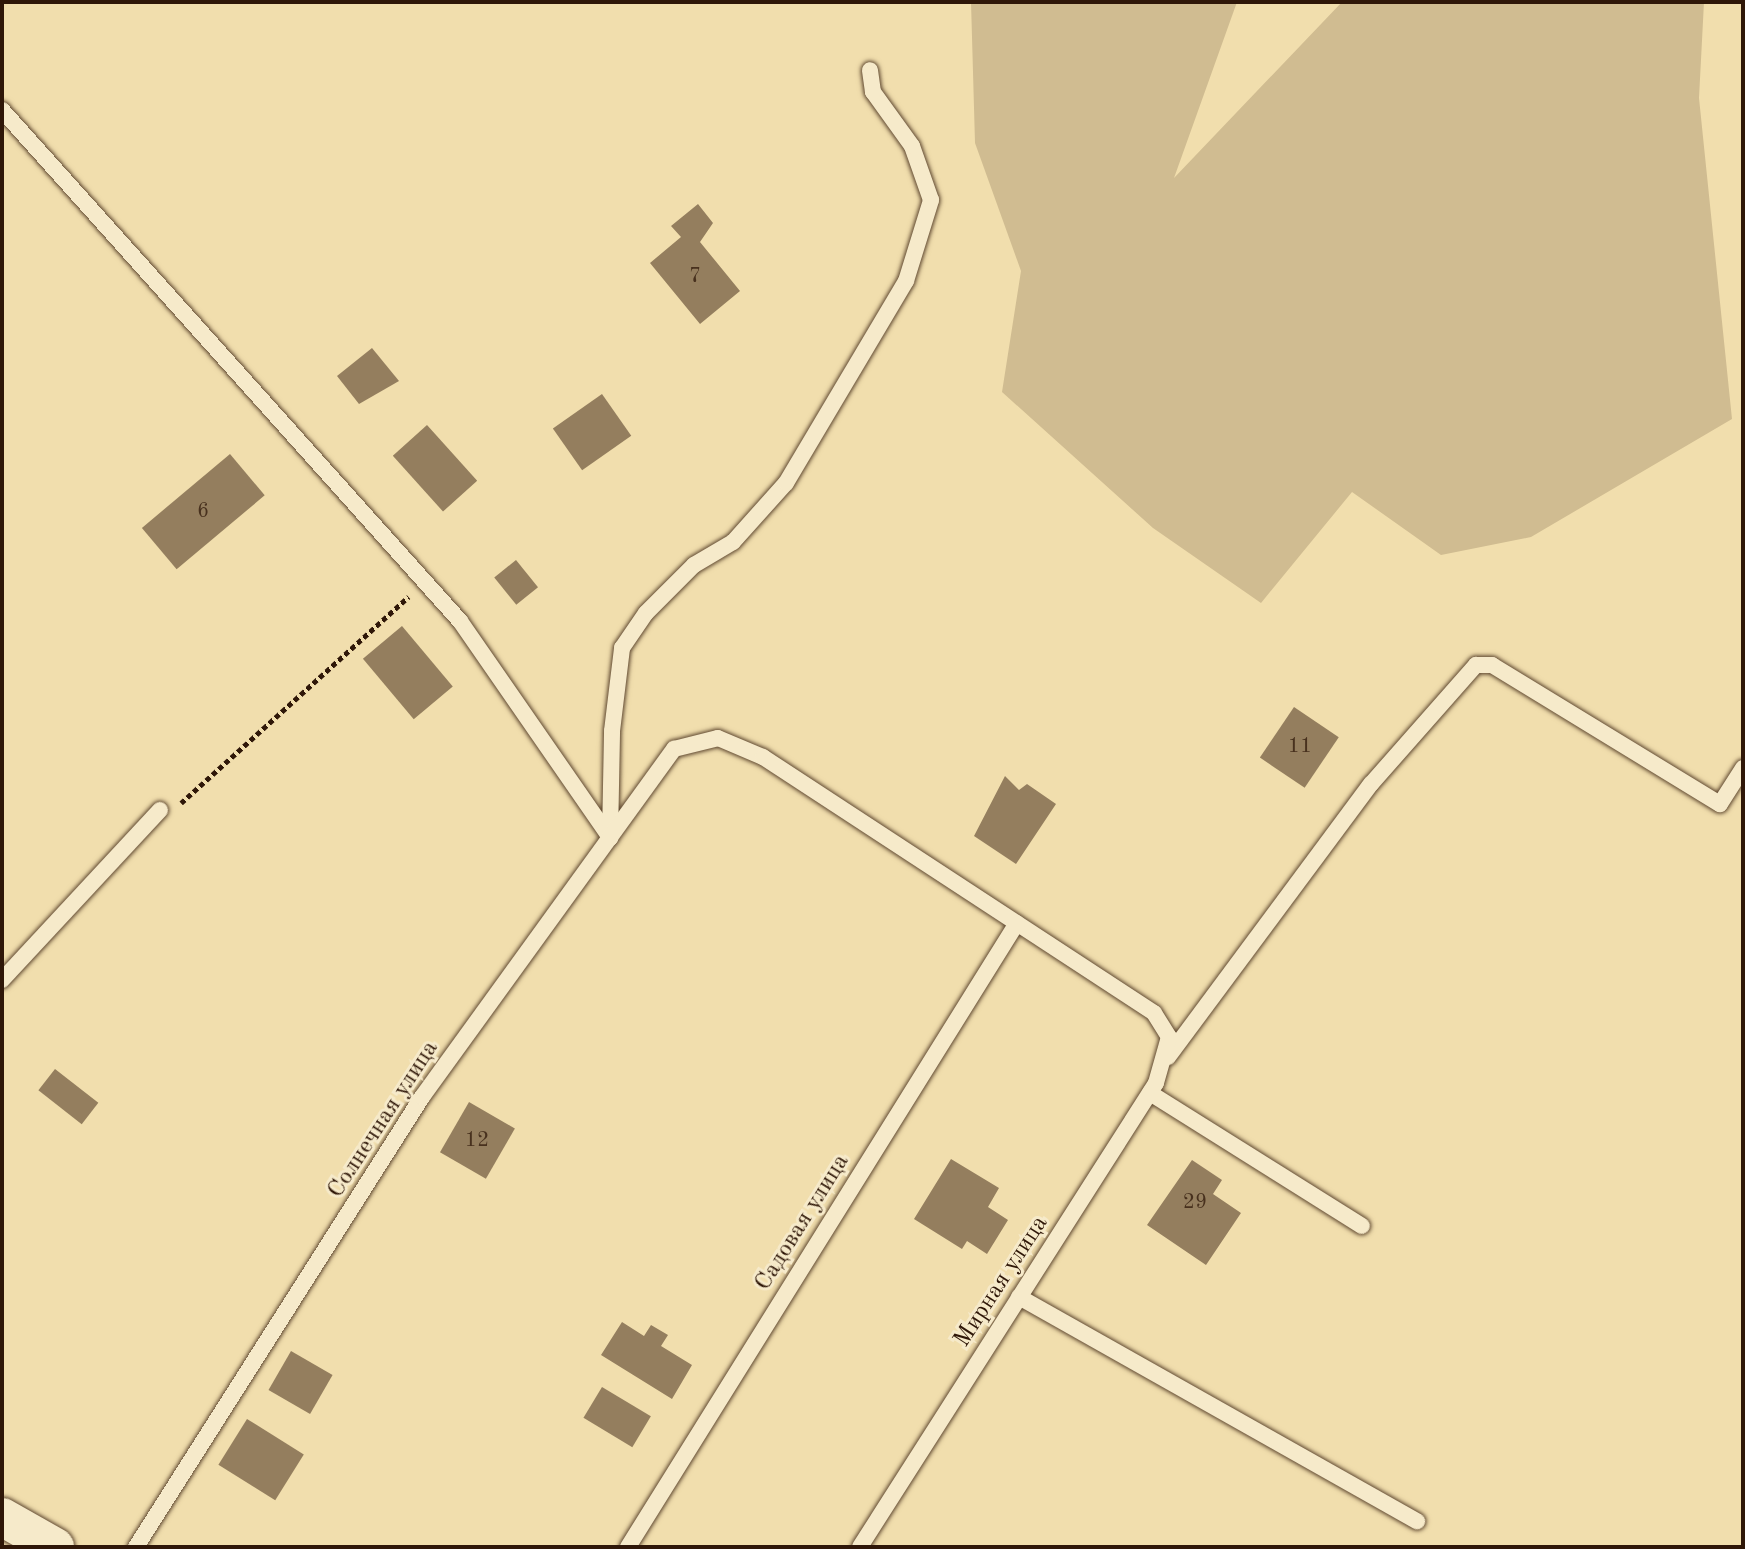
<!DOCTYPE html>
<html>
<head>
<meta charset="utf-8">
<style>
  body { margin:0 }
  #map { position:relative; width:1745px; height:1549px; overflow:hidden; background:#f1dead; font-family:"Old Standard TT",serif }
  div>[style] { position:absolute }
  .green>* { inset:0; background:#d0bc91 }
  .building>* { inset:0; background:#947e5e; transform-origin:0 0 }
  .path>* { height:4.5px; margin-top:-2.25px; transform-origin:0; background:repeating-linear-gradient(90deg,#2f1708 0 5px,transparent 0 8.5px) }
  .roads { filter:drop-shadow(0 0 2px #604931) drop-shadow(0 0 2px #604931) }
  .service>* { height:16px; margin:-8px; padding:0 8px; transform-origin:8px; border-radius:8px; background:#f6eaca }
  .secondary>* { height:38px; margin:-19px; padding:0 19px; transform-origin:19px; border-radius:19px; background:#f6eaca }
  span { translate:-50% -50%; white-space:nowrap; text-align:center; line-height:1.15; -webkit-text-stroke:6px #f6eaca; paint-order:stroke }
  .number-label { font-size:21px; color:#48311e }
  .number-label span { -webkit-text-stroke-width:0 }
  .street-label { font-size:24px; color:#2f1708 }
  .frame { position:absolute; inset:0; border:4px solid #2f1708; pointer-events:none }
</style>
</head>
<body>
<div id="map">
  <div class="green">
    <div style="clip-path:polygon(971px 2px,1237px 2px,1174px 178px,1342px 2px,1704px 2px,1699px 98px,1732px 419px,1531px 537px,1441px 555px,1352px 492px,1261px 603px,1153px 528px,1002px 392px,1021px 271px,975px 143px)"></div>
  </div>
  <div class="building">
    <div style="clip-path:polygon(698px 204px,713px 223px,700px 242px,740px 291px,700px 324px,650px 263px,681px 237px,671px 226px)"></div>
    <div style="clip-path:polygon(372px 348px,399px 381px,359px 404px,337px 376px)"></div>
    <div style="left:602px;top:394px;width:51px;height:60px;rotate:55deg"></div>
    <div style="left:427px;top:425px;width:75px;height:46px;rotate:48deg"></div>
    <div style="left:230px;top:454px;width:54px;height:115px;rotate:50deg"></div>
    <div style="left:516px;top:560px;width:35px;height:28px;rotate:51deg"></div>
    <div style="left:402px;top:626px;width:79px;height:51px;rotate:50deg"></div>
    <div style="left:1294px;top:707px;width:54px;height:61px;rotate:34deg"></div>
    <div style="clip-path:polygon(1005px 776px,1019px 790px,1027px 784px,1056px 804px,1016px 864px,974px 836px)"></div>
    <div style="left:55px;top:1069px;width:55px;height:27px;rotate:38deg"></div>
    <div style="left:469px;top:1102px;width:53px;height:58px;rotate:30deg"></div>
    <div style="clip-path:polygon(951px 1159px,999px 1188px,988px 1207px,1008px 1220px,987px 1254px,967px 1241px,962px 1249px,914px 1219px)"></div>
    <div style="clip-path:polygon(1192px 1160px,1222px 1180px,1213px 1194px,1241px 1213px,1206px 1265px,1147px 1225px)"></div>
    <div style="clip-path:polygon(622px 1322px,644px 1336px,651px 1325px,668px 1335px,661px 1346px,692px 1365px,672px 1399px,601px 1355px)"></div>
    <div style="left:291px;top:1351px;width:48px;height:45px;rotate:30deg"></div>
    <div style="left:602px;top:1387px;width:57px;height:36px;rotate:31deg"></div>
    <div style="left:247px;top:1419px;width:67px;height:54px;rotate:32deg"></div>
  </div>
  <div class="path">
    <div style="left:181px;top:803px;width:307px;rotate:-42.2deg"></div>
  </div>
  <div class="roads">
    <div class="service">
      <div style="left:2px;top:110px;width:686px;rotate:48.13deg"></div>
      <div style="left:460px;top:621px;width:264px;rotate:55.3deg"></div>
      <div style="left:610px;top:838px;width:107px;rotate:-88.9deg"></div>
      <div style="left:612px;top:731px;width:84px;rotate:-83.1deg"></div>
      <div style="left:622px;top:648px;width:42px;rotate:-55.6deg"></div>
      <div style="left:646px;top:613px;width:68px;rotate:-45deg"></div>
      <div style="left:694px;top:565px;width:45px;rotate:-30.5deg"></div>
      <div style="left:733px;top:542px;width:79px;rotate:-48.1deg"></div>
      <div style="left:786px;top:483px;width:235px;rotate:-59.3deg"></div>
      <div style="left:906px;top:281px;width:85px;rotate:-72.8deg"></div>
      <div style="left:931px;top:200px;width:57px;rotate:-109.4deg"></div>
      <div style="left:912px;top:146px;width:67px;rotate:-125.8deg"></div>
      <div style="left:873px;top:92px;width:22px;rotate:-98deg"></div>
      <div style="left:2px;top:980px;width:232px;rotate:-47.1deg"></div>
      <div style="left:1168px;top:1057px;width:340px;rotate:-53.4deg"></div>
      <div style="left:1371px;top:784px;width:159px;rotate:-48.6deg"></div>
      <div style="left:1476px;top:665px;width:16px"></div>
      <div style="left:1492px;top:665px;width:267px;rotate:31.4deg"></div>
      <div style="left:1720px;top:804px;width:43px;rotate:-57.4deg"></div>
      <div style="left:1150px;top:1093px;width:250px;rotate:32.1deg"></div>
      <div style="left:1019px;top:1297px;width:457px;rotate:29.4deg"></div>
      <div style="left:136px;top:1547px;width:533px;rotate:-57.56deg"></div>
      <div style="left:422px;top:1097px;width:430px;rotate:-54.1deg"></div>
      <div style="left:674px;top:749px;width:45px;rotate:-14deg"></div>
      <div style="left:718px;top:738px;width:49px;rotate:22.9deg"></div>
      <div style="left:763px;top:757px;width:467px;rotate:33.2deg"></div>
      <div style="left:1154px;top:1013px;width:28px;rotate:58deg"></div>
      <div style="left:1169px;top:1037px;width:48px;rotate:105.8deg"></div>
      <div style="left:1156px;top:1083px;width:550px;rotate:122.54deg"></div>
      <div style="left:628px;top:1547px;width:735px;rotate:-58.06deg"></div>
    </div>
    <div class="secondary">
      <div style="left:2px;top:1517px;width:61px;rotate:29.5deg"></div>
    </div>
  </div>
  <div class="number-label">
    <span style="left:695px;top:277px">7</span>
    <span style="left:203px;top:512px">6</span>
    <span style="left:1300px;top:747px">11</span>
    <span style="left:477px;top:1141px">12</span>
    <span style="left:1195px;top:1203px">29</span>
  </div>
  <div class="street-label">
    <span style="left:384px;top:1120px;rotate:-57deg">Солнечная улица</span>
    <span style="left:803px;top:1223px;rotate:-58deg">Садовая улица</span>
    <span style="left:1002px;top:1282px;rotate:-57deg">Мирная улица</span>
  </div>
  <div class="frame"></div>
</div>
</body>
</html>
